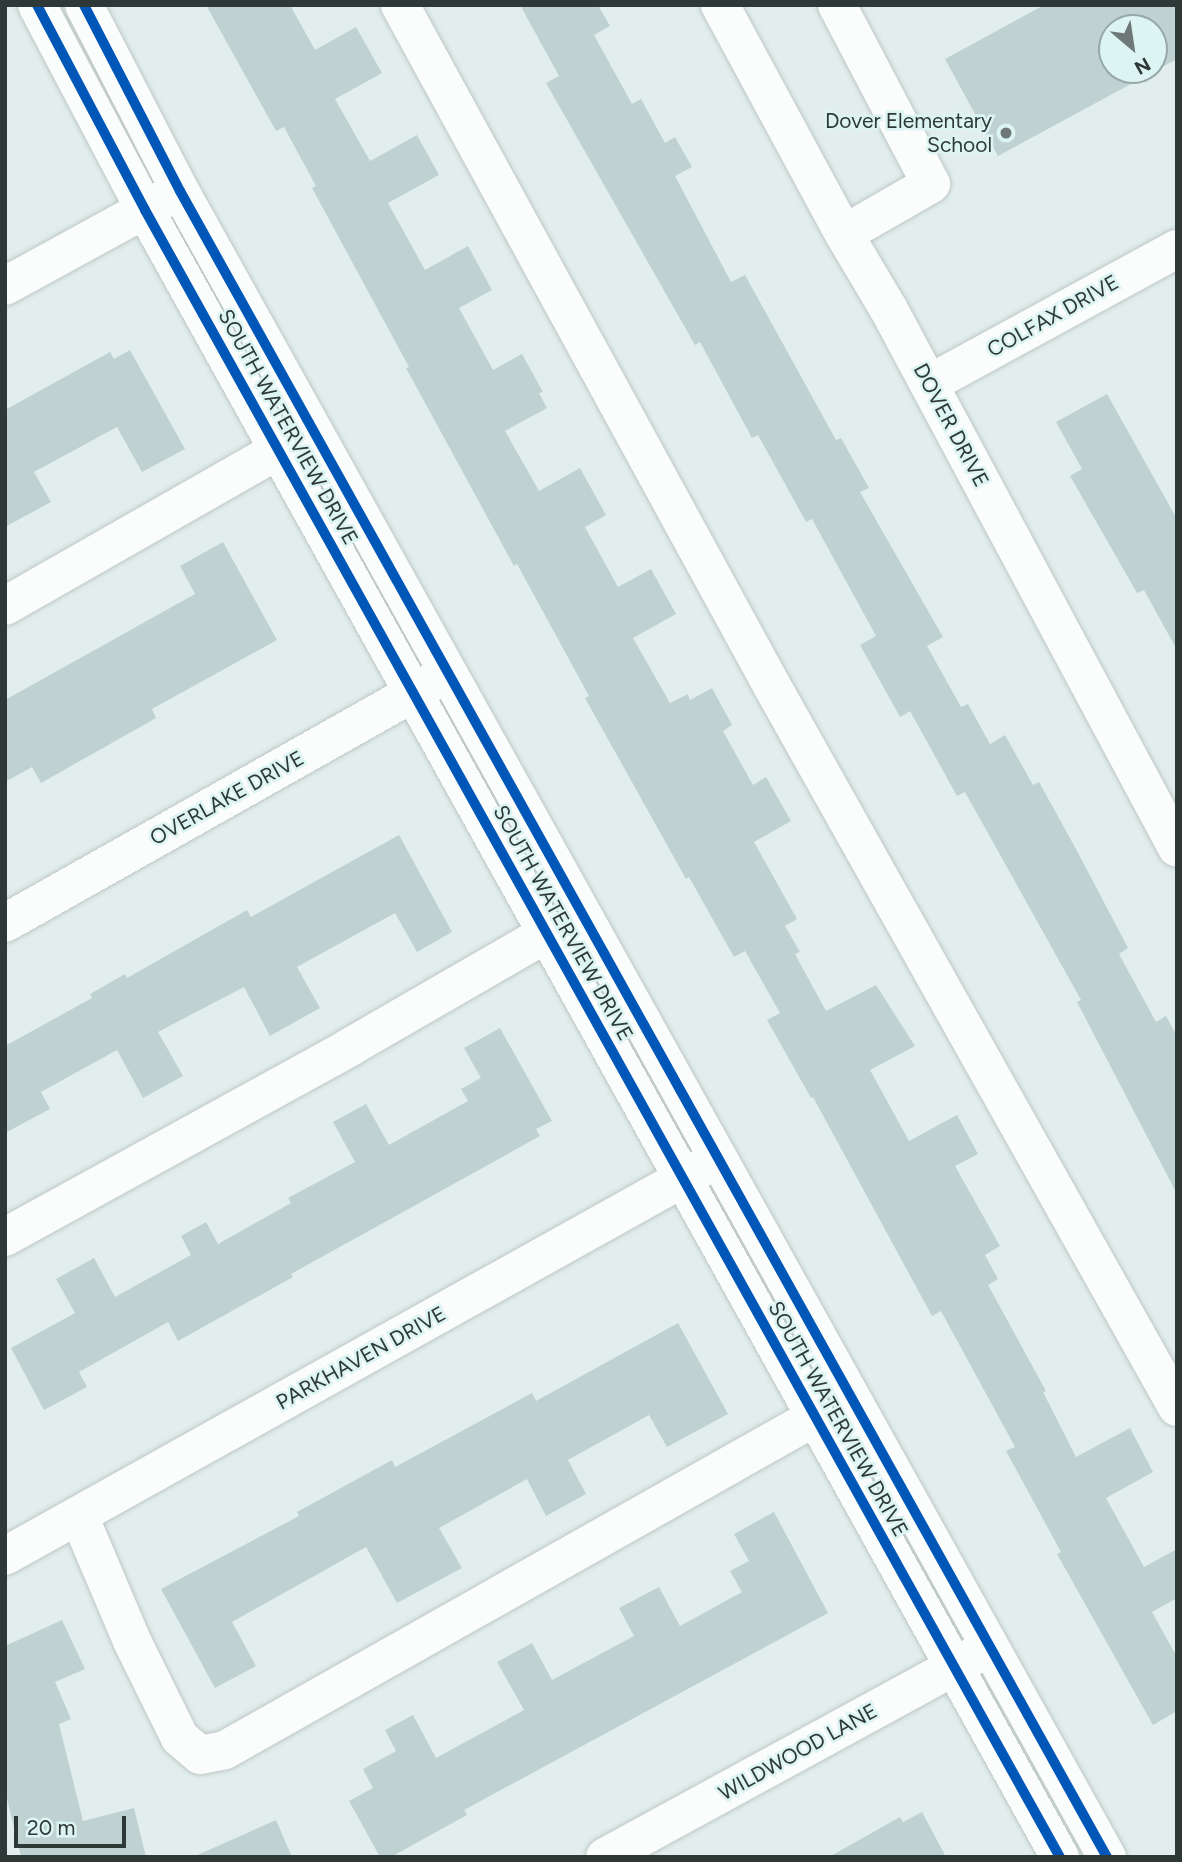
<!DOCTYPE html>
<html>
<head>
<meta charset="utf-8">
<style>
  body { margin:0 }
  #map { position:relative; width:1182px; height:1862px; overflow:hidden; background:#e2eeed; font-family:Figtree,sans-serif }
  div>[style] { position:absolute }
  .building>* { inset:0; background:#bfd2d1 }
  .roads { filter:drop-shadow(0 0 2px #bdc8c6) drop-shadow(0 0 2px #bdc8c6) }
  .minor>* { height:38px; margin:-19px; padding:0 19px; transform-origin:19px; border-radius:19px; background:#fbfcfc }
  .cycleway>* { height:10px; margin:-5px; padding:0 5px; transform-origin:5px; border-radius:5px; background:#0057b8 }
  .dots>* { width:19px; height:19px; translate:-50% -50%; box-sizing:border-box; border:4px solid #dcf4f2; border-radius:50% }
  span { translate:-50% -50%; white-space:nowrap; text-align:center; line-height:1.15; -webkit-text-stroke:5px #dcf4f2; paint-order:stroke }
  .poi-label { font-size:21px; color:#2e3837 }
  .right { translate:-100% -50%; text-align:right }
  .street-label { font-size:21px; color:#2e3837 }
  .frame { position:absolute; inset:0; border:7px solid #2e3837; pointer-events:none }
  .north { position:absolute; left:1098px; top:14px; width:70px; height:70px; box-sizing:border-box; background:#dcf4f2; border:2px solid #96a9a7; border-radius:50%; rotate:151deg; font-size:19px; font-weight:700; line-height:28px; text-align:center; color:#2e3837 }
  .north::after { content:''; display:block; margin:auto; width:24px; height:32px; background:#6d7877; clip-path:polygon(50% 0,100% 100%,50% 72%,0 100%) }
  .scale { position:absolute; left:14px; top:1816px; width:112px; height:32px; box-sizing:border-box; border:4px solid #2e3837; border-top:0; padding-left:9px; font-size:21px; line-height:24px; white-space:nowrap; color:#2e3837; -webkit-text-stroke:5px #dcf4f2; paint-order:stroke }
</style>
</head>
<body>
<div id="map">
  <div class="building">
    <div style="clip-path:polygon(206px 5px,290px 5px,315px 50px,356px 27px,382px 73px,335px 99px,370px 161px,417px 135px,439px 175px,388px 203px,425px 270px,468px 246px,492px 290px,459px 308px,493px 370px,522px 354px,543px 392px,539px 393px,547px 408px,505px 431px,539px 491px,580px 468px,606px 515px,585px 527px,618px 587px,651px 569px,676px 614px,633px 638px,670px 703px,688px 694px,690px 700px,712px 688px,732px 725px,723px 731px,753px 785px,766px 777px,791px 821px,754px 842px,797px 919px,785px 926px,800px 952px,795px 954px,826px 1011px,876px 985px,915px 1046px,870px 1070px,909px 1141px,957px 1115px,978px 1154px,955px 1166px,1000px 1246px,985px 1255px,998px 1279px,988px 1285px,1046px 1391px,1043px 1392px,1076px 1457px,1130px 1428px,1153px 1472px,1106px 1498px,1144px 1567px,1177px 1549px,1177px 1598px,1152px 1612px,1177px 1657px,1177px 1711px,1153px 1725px,1057px 1554px,1061px 1552px,1006px 1451px,1015px 1447px,941px 1311px,932px 1316px,813px 1097px,811px 1098px,767px 1020px,780px 1013px,745px 951px,734px 957px,689px 877px,686px 879px,585px 698px,589px 696px,517px 564px,514px 566px,406px 368px,409px 367px,312px 188px,316px 186px,284px 127px,276px 131px)"></div>
    <div style="clip-path:polygon(520px 5px,598px 5px,610px 26px,594px 35px,632px 104px,641px 99px,665px 143px,675px 137px,692px 167px,675px 176px,731px 282px,745px 275px,836px 440px,841px 438px,869px 488px,860px 492px,943px 637px,927px 646px,961px 707px,968px 704px,990px 744px,1005px 735px,1033px 785px,1039px 782px,1076px 849px,1128px 948px,1119px 954px,1156px 1022px,1166px 1016px,1177px 1036px,1177px 1194px,1077px 1002px,1081px 1000px,965px 792px,957px 796px,910px 711px,900px 717px,860px 645px,876px 636px,812px 519px,806px 522px,758px 435px,752px 438px,700px 342px,695px 345px,546px 83px,559px 76px)"></div>
    <div style="clip-path:polygon(evenodd,1044px 5px,1177px 5px,1177px 59px,998px 156px,945px 59px,1044px 5px,1112px 28px,1154px 28px,1154px 70px,1112px 70px,1112px 28px)"></div>
    <div style="clip-path:polygon(130px 350px,185px 449px,142px 472px,117px 427px,34px 472px,51px 502px,5px 527px,5px 410px,110px 352px,114px 359px)"></div>
    <div style="clip-path:polygon(1107px 394px,1177px 519px,1177px 650px,1144px 590px,1137px 593px,1070px 476px,1082px 469px,1056px 422px)"></div>
    <div style="clip-path:polygon(223px 542px,277px 640px,152px 709px,156px 718px,41px 783px,32px 767px,5px 782px,5px 700px,195px 594px,180px 566px)"></div>
    <div style="clip-path:polygon(399px 835px,452px 932px,417px 952px,395px 913px,297px 967px,320px 1008px,270px 1036px,244px 987px,158px 1032px,183px 1076px,143px 1098px,117px 1050px,41px 1092px,50px 1109px,5px 1133px,5px 1046px,92px 998px,90px 994px,125px 974px,127px 978px,247px 910px,251px 917px)"></div>
    <div style="clip-path:polygon(500px 1028px,552px 1121px,536px 1129px,540px 1136px,291px 1274px,293px 1277px,178px 1341px,168px 1322px,79px 1372px,87px 1387px,44px 1410px,11px 1348px,75px 1313px,56px 1279px,94px 1258px,115px 1297px,191px 1255px,181px 1236px,206px 1222px,218px 1244px,291px 1203px,288px 1198px,355px 1162px,333px 1122px,366px 1104px,389px 1145px,468px 1101px,461px 1089px,481px 1078px,464px 1048px)"></div>
    <div style="clip-path:polygon(678px 1323px,728px 1414px,667px 1447px,649px 1415px,568px 1460px,586px 1494px,546px 1516px,527px 1479px,439px 1528px,462px 1568px,397px 1603px,366px 1547px,232px 1622px,256px 1666px,215px 1688px,161px 1589px,299px 1516px,297px 1512px,392px 1460px,395px 1467px,532px 1393px,536px 1401px)"></div>
    <div style="clip-path:polygon(774px 1512px,828px 1613px,464px 1810px,467px 1815px,391px 1857px,380px 1857px,349px 1801px,373px 1788px,363px 1769px,396px 1751px,385px 1730px,413px 1715px,436px 1758px,524px 1710px,497px 1662px,532px 1643px,552px 1680px,634px 1636px,619px 1608px,659px 1587px,680px 1626px,742px 1592px,730px 1571px,749px 1561px,734px 1534px)"></div>
    <div style="clip-path:polygon(62px 1620px,85px 1669px,55px 1682px,71px 1719px,59px 1724px,83px 1821px,134px 1808px,146px 1857px,21px 1857px,5px 1790px,5px 1646px)"></div>
    <div style="clip-path:polygon(922px 1812px,946px 1857px,829px 1857px,900px 1817px,903px 1822px)"></div>
    <div style="clip-path:polygon(276px 1820px,292px 1857px,193px 1857px)"></div>
  </div>
  <div class="roads">
    <div class="minor">
      <div style="left:37px;top:5px;width:232px;rotate:62.2deg"></div>
      <div style="left:145px;top:210px;width:1884px;rotate:60.95deg"></div>
      <div style="left:84px;top:5px;width:209px;rotate:62.7deg"></div>
      <div style="left:180px;top:191px;width:1907px;rotate:60.91deg"></div>
      <div style="left:400px;top:5px;width:776px;rotate:61.35deg"></div>
      <div style="left:772px;top:686px;width:827px;rotate:60.68deg"></div>
      <div style="left:720px;top:5px;width:260px;rotate:61.6deg"></div>
      <div style="left:844px;top:234px;width:86px;rotate:59.3deg"></div>
      <div style="left:888px;top:308px;width:612px;rotate:61.84deg"></div>
      <div style="left:837px;top:5px;width:202px;rotate:62.3deg"></div>
      <div style="left:931px;top:184px;width:100px;rotate:150.1deg"></div>
      <div style="left:5px;top:286px;width:183px;rotate:-28.7deg"></div>
      <div style="left:929px;top:384px;width:282px;rotate:-28.6deg"></div>
      <div style="left:5px;top:606px;width:315px;rotate:-29.7deg"></div>
      <div style="left:5px;top:923px;width:496px;rotate:-29.4deg"></div>
      <div style="left:5px;top:1237px;width:394px;rotate:-28.8deg"></div>
      <div style="left:350px;top:1047px;width:226px;rotate:-30deg"></div>
      <div style="left:79px;top:1516px;width:136px;rotate:67deg"></div>
      <div style="left:132px;top:1641px;width:108px;rotate:63.7deg"></div>
      <div style="left:180px;top:1738px;width:26px;rotate:40deg"></div>
      <div style="left:200px;top:1755px;width:25px;rotate:-11deg"></div>
      <div style="left:225px;top:1750px;width:677px;rotate:-29.44deg"></div>
      <div style="left:5px;top:1556px;width:799px;rotate:-29.13deg"></div>
      <div style="left:605px;top:1857px;width:422px;rotate:-28.6deg"></div>
    </div>
  </div>
  <div class="cycleway">
    <div style="left:37px;top:5px;width:232px;rotate:62.2deg"></div>
    <div style="left:145px;top:210px;width:1884px;rotate:60.95deg"></div>
    <div style="left:84px;top:5px;width:209px;rotate:62.7deg"></div>
    <div style="left:180px;top:191px;width:1907px;rotate:60.91deg"></div>
  </div>
  <div class="dots">
    <div style="left:1006px;top:133px;background:#6d7877"></div>
  </div>
  <div class="poi-label">
    <span class="right" style="left:992px;top:133px">Dover Elementary<br>School</span>
  </div>
  <div class="street-label">
    <span style="left:1053px;top:316px;rotate:-29deg">COLFAX DRIVE</span>
    <span style="left:951px;top:425px;rotate:62deg">DOVER DRIVE</span>
    <span style="left:288px;top:427px;rotate:61deg">SOUTH WATERVIEW DRIVE</span>
    <span style="left:227px;top:798px;rotate:-29deg">OVERLAKE DRIVE</span>
    <span style="left:563px;top:923px;rotate:61deg">SOUTH WATERVIEW DRIVE</span>
    <span style="left:361px;top:1358px;rotate:-29deg">PARKHAVEN DRIVE</span>
    <span style="left:838px;top:1419px;rotate:61deg">SOUTH WATERVIEW DRIVE</span>
    <span style="left:798px;top:1752px;rotate:-29deg">WILDWOOD LANE</span>
  </div>
  <div class="frame"></div>
  <div class="north">N</div>
  <div class="scale">20 m</div>
</div>
</body>
</html>
